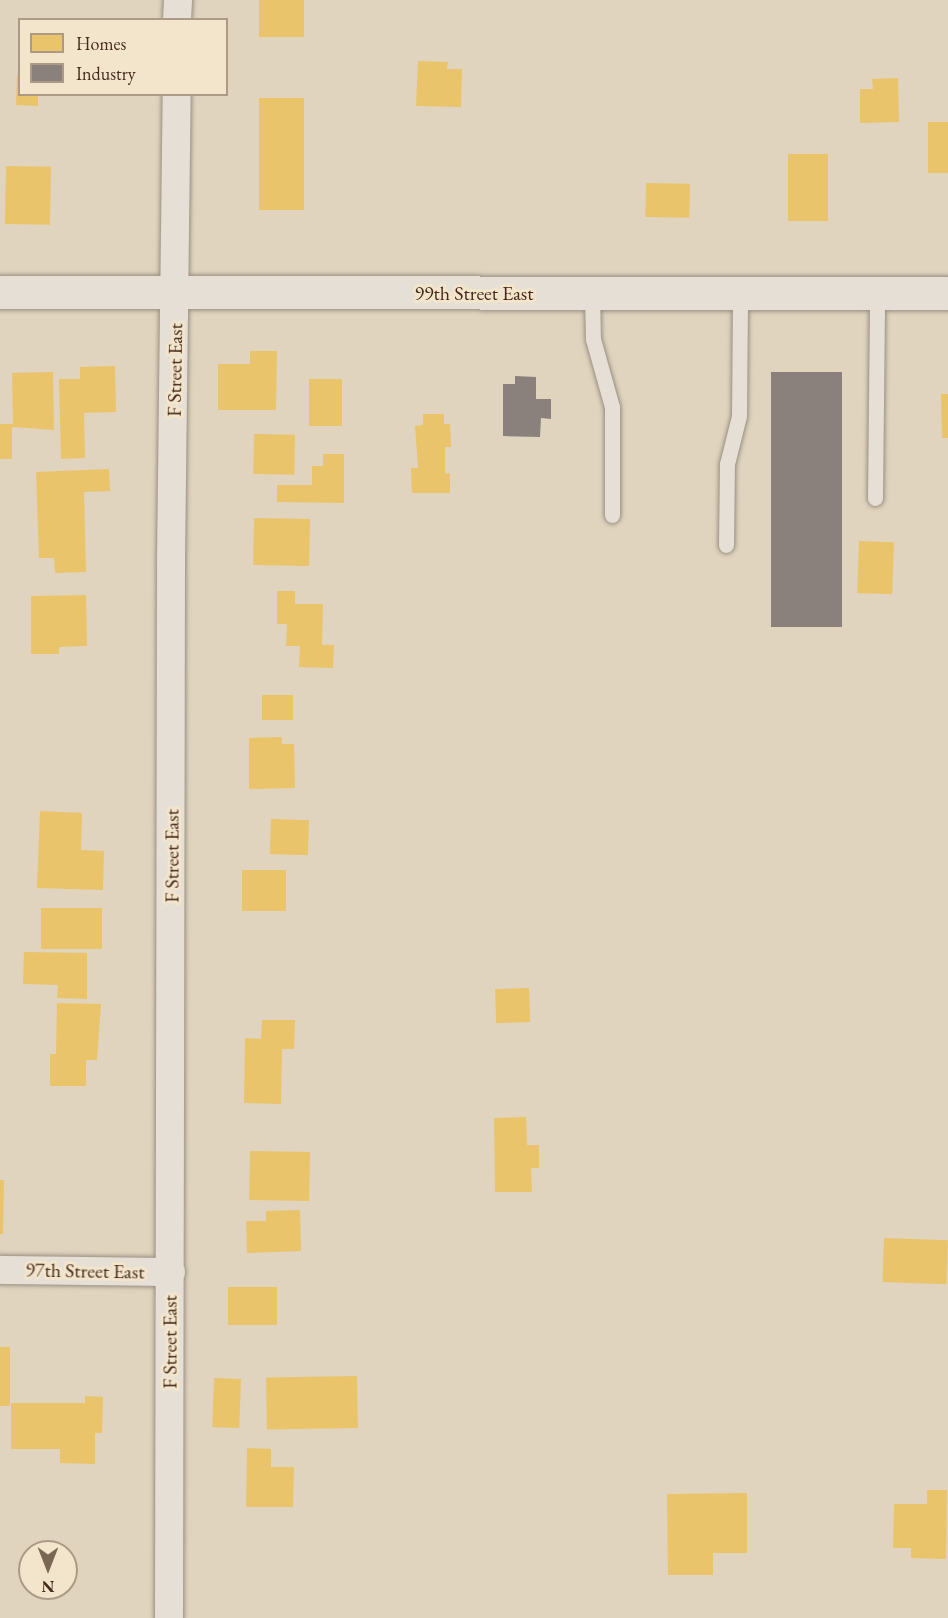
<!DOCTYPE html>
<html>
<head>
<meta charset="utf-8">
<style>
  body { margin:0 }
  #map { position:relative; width:948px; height:1618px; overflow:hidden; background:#e0d4be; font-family:"EB Garamond",serif }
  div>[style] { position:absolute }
  .homes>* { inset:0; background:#e9c46a; transform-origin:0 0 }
  .industry>* { inset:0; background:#8a817c; transform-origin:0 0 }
  .roads { filter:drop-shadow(0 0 2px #9a8f82) drop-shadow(0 0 2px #9a8f82) }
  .service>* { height:15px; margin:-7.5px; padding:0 7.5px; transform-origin:7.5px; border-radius:7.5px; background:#e5dfd5 }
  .minor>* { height:28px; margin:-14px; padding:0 14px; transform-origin:14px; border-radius:14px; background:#e5dfd5 }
  .tertiary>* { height:33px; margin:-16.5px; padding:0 16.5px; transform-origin:16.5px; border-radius:16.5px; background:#e5dfd5 }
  span { translate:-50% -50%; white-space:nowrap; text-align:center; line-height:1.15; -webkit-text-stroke:6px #f3e5cc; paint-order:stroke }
  .street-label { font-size:20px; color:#45291c }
  .legend { position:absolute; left:18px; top:18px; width:210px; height:78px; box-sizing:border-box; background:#f3e5cc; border:2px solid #ad9a86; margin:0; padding:8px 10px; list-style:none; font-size:18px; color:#45291c }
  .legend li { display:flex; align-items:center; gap:12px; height:30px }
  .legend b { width:30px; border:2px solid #ad9a86 }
  .north { position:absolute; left:18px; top:1540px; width:60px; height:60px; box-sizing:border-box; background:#f3e5cc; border:2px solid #ad9a86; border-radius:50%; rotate:180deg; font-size:16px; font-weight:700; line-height:24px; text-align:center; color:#45291c }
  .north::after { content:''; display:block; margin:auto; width:21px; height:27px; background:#7b6555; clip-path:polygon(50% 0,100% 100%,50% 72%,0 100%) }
</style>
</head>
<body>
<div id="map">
  <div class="homes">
    <div style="left:259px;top:0;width:45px;height:37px"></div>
    <div style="clip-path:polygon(418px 61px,448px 62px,447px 69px,462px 69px,461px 107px,416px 106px)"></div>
    <div style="clip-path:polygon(17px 71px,20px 94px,38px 94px,38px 106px,16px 105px)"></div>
    <div style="clip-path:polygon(898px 78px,899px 122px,860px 123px,860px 89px,873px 89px,872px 79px)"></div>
    <div style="left:259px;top:98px;width:45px;height:112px"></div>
    <div style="left:948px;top:122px;width:51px;height:20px;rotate:90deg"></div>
    <div style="left:788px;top:154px;width:40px;height:67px"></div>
    <div style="left:6px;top:166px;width:45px;height:58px;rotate:1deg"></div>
    <div style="left:646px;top:183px;width:44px;height:34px;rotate:1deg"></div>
    <div style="clip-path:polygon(250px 351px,277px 351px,276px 410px,218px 410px,218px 364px,250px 364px)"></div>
    <div style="clip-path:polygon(115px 366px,116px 412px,84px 413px,85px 458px,61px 459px,59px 379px,80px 379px,80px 367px)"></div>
    <div style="clip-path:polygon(53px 372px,54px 430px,12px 427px,12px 459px,0 459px,0 424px,13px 424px,12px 373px)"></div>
    <div style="left:309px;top:379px;width:33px;height:47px"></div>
    <div style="clip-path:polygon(941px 394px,948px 394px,948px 438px,942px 438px)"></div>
    <div style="clip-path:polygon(423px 414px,444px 414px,444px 424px,450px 424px,451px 447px,445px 447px,445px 474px,450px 473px,450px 493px,412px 493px,411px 468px,418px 468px,415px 426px,423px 425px)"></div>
    <div style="left:254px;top:434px;width:41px;height:40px;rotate:1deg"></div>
    <div style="clip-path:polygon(323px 454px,344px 454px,344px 503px,277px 502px,277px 485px,312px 485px,312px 466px,323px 466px)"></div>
    <div style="clip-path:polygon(109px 469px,110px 491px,84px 492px,86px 572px,55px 573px,54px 558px,39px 558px,36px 472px)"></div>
    <div style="left:254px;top:518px;width:56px;height:47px;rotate:1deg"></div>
    <div style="left:859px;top:541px;width:35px;height:52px;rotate:2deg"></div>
    <div style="clip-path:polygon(277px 591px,295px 591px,295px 604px,323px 604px,322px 645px,334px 645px,333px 668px,299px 667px,300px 646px,286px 646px,287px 624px,277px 624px)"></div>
    <div style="clip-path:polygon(86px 595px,87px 646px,59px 647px,59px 654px,31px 654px,31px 596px)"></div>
    <div style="left:262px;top:695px;width:31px;height:25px"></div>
    <div style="clip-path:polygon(282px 737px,282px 744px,294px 744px,295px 788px,249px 789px,249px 738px)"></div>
    <div style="clip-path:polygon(40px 811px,82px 813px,81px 850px,104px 851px,103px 890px,37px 888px)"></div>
    <div style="left:271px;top:819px;width:38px;height:35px;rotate:2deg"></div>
    <div style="left:286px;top:870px;width:41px;height:44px;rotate:90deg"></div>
    <div style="left:102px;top:908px;width:41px;height:61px;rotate:90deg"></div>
    <div style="clip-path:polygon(24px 952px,87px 953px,87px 999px,57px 998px,58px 985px,23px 984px)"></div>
    <div style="left:529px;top:988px;width:34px;height:34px;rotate:88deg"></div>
    <div style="clip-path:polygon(57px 1003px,101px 1004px,97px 1060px,86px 1060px,86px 1086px,50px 1086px,50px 1054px,56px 1054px)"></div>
    <div style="clip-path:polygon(262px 1020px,295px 1020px,294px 1049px,282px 1049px,281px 1104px,244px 1103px,245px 1038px,261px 1039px)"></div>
    <div style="clip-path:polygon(526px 1117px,527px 1145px,539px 1145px,539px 1168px,531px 1168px,532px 1192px,495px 1192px,494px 1118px)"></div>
    <div style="left:250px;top:1151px;width:60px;height:49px;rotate:1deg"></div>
    <div style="clip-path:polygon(0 1180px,4px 1180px,3px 1234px,0 1234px)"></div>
    <div style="clip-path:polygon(300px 1210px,301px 1251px,247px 1253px,246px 1221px,266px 1221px,266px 1211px)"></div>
    <div style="left:884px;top:1238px;width:64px;height:44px;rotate:2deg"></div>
    <div style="left:228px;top:1287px;width:49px;height:38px"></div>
    <div style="left:0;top:1347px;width:10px;height:59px"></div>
    <div style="left:357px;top:1376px;width:52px;height:91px;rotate:89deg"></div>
    <div style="left:214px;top:1378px;width:27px;height:49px;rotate:2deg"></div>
    <div style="clip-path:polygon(85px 1396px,103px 1397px,102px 1433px,95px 1433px,95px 1464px,60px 1463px,60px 1449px,11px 1449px,11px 1403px,85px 1403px)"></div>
    <div style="clip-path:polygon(247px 1448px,271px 1449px,271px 1467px,294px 1467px,293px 1507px,246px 1507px)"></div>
    <div style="clip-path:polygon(927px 1490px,947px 1490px,946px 1559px,911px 1558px,911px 1548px,893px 1548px,894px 1504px,927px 1504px)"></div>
    <div style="clip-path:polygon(747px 1493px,747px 1553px,713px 1553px,713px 1575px,668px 1575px,667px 1494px)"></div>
  </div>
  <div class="industry">
    <div style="left:771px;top:372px;width:71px;height:255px"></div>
    <div style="clip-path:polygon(515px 376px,536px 377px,536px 399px,551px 399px,551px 419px,541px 418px,540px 437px,503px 436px,503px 384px,515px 384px)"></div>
  </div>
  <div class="roads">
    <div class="service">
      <div style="left:592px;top:293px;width:46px;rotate:88.8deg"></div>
      <div style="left:593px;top:339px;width:71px;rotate:74.4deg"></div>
      <div style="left:612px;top:407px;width:108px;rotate:90deg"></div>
      <div style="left:875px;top:498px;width:205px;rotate:-89.4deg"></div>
      <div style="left:726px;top:545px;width:81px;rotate:-89.3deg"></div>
      <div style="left:727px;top:464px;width:49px;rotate:-76deg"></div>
      <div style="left:739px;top:416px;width:123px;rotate:-89.5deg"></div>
    </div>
    <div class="minor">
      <div style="left:177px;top:20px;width:20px;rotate:-87deg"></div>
      <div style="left:0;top:1270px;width:171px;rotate:0.7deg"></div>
      <div style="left:169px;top:1618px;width:1059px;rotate:-89.89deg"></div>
      <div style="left:171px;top:559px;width:465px;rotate:-89.3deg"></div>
    </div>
    <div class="tertiary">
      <div style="left:0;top:292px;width:948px;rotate:0.06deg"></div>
    </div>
  </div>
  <div class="street-label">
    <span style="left:474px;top:293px">99th Street East</span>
    <span style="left:175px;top:370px;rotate:-89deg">F Street East</span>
    <span style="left:172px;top:856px;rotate:-90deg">F Street East</span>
    <span style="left:85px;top:1271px;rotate:1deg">97th Street East</span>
    <span style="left:170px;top:1342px;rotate:-90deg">F Street East</span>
  </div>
  <ul class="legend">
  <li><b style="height:16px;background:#e9c46a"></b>Homes</li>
  <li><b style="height:16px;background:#8a817c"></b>Industry</li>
  </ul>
  <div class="north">N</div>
</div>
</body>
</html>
